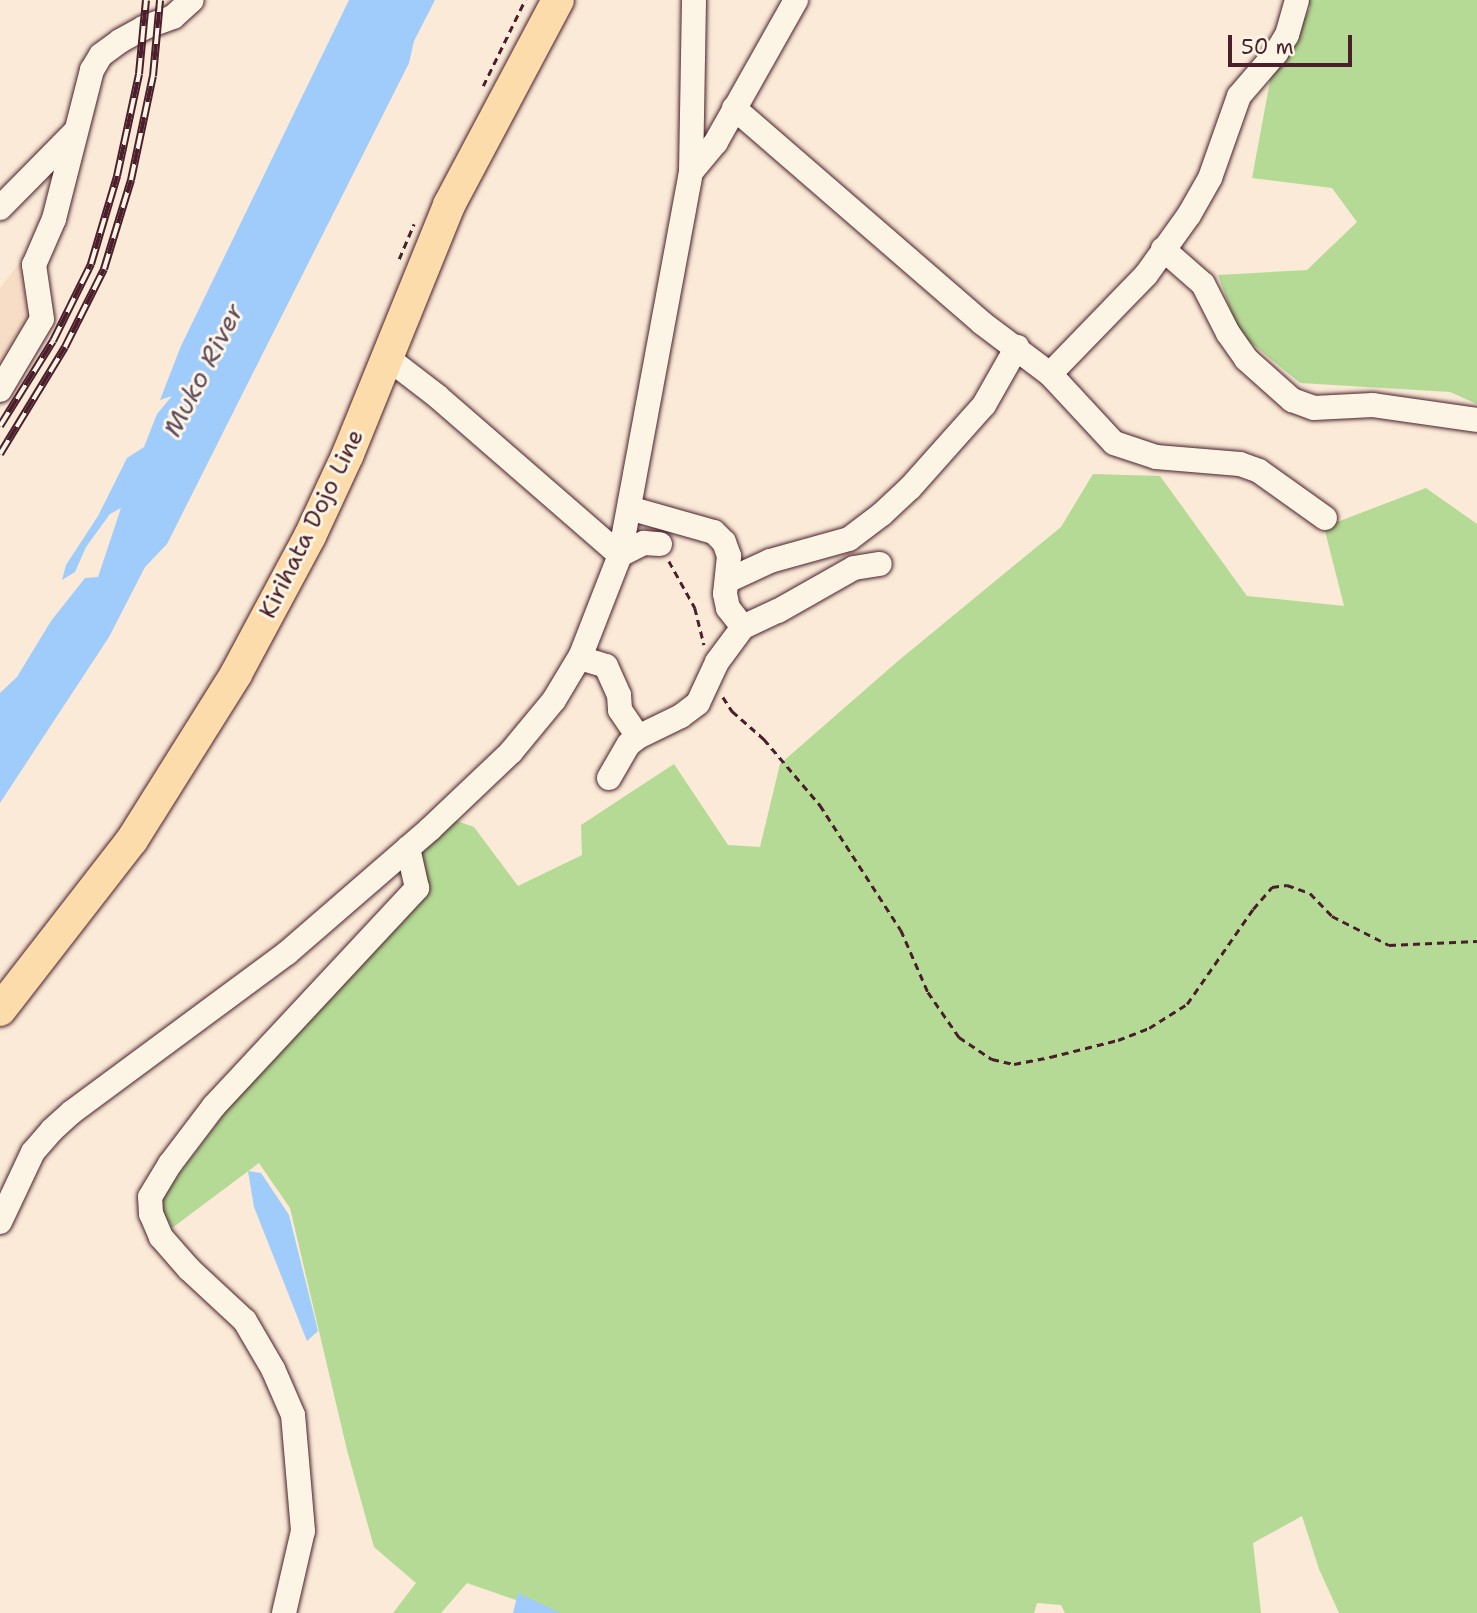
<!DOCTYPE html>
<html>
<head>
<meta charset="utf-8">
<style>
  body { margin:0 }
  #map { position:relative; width:1477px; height:1613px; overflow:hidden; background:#faead7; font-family:"Shantell Sans",sans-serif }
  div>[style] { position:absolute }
  .built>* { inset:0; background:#f7ddc6 }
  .green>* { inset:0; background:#b4da95 }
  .water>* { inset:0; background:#9fccfa }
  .path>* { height:2.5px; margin-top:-1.25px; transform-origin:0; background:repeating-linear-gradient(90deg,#4a1f2b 0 7px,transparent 0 12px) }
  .roads { filter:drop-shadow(0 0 2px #4a1f2b) drop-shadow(0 0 2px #4a1f2b) }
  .minor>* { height:24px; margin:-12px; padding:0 12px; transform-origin:12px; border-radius:12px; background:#fcf5e5 }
  .major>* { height:32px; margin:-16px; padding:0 16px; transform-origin:16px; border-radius:16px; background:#fcdcab }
  .rail>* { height:8px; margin-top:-4px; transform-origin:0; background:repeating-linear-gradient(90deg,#fcf5e5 0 16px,#4a1f2b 0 32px); box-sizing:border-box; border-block:2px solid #4a1f2b }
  span { translate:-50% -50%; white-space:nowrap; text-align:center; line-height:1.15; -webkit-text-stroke:6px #fcf5e5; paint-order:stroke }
  .street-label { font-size:24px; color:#4a1f2b }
  .water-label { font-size:26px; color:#5f4a5f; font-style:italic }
  .scale { position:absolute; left:1228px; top:35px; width:124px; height:32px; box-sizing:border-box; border:4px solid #4a1f2b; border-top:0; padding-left:9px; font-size:21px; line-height:24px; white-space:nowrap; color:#4a1f2b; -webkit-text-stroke:5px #fcf5e5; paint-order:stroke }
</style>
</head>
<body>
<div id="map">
  <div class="built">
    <div style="clip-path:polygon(29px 250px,51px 323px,0 409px,0 288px)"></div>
  </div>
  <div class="green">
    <div style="clip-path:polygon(1308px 0,1477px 0,1477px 404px,1450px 392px,1300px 383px,1239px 333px,1218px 275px,1307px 270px,1357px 222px,1332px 188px,1252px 178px,1271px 76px,1310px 8px)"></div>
    <div style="clip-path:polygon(1093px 474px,1160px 476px,1247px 596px,1344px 606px,1324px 527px,1426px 488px,1477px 524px,1477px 1613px,1339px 1613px,1319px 1569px,1302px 1516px,1253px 1543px,1261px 1613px,1065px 1613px,1061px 1605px,1037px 1603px,1034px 1613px,553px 1613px,467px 1583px,441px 1613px,393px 1613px,416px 1583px,374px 1547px,347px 1450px,290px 1208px,259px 1163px,172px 1228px,158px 1202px,248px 1082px,423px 891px,420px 851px,454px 820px,474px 827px,518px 886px,582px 855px,581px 825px,674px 764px,728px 845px,760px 847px,780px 764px,898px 661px,1061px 527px)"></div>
  </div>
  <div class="water">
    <div style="clip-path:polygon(349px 0,435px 0,414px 41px,409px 63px,167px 544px,145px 567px,109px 637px,0 803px,0 693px,17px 677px,51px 621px,85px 578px,98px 577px,121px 508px,110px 514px,86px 547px,75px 572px,62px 580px,66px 565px,98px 516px,127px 458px,144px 447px,157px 414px,172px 396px,160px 400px,181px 346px)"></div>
    <div style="clip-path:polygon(248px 1171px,261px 1173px,289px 1215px,318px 1331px,307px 1341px,254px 1207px)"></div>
    <div style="clip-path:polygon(518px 1593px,560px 1613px,513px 1613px)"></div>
  </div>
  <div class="path">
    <div style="left:483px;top:86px;width:96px;rotate:-64deg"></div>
    <div style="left:399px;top:259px;width:38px;rotate:-67deg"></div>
    <div style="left:669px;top:561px;width:54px;rotate:61deg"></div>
    <div style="left:695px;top:608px;width:38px;rotate:76deg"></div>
    <div style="left:723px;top:697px;width:17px;rotate:57deg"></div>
    <div style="left:732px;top:711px;width:43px;rotate:41.2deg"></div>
    <div style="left:764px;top:739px;width:87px;rotate:49.7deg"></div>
    <div style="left:820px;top:805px;width:149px;rotate:57.1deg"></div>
    <div style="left:901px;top:930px;width:68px;rotate:66.5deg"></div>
    <div style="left:928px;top:992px;width:55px;rotate:55.4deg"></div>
    <div style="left:959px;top:1037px;width:40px;rotate:34deg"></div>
    <div style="left:992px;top:1059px;width:23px;rotate:13deg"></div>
    <div style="left:1014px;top:1064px;width:37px;rotate:-11deg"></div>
    <div style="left:1050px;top:1057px;width:70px;rotate:-14deg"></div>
    <div style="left:1118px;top:1040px;width:33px;rotate:-21deg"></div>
    <div style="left:1149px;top:1028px;width:45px;rotate:-32.3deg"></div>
    <div style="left:1187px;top:1004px;width:116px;rotate:-55.2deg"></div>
    <div style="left:1253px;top:909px;width:29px;rotate:-49deg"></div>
    <div style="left:1272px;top:887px;width:15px;rotate:-8deg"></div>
    <div style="left:1287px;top:885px;width:24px;rotate:19deg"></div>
    <div style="left:1310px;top:893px;width:32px;rotate:46deg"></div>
    <div style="left:1332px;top:916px;width:64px;rotate:27deg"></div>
    <div style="left:1389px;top:945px;width:88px;rotate:-2.6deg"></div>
  </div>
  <div class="roads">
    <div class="minor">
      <div style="left:734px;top:108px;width:328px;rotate:40.9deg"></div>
      <div style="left:982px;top:323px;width:85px;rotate:36.9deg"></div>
      <div style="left:1050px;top:374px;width:94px;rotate:47.2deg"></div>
      <div style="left:1114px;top:443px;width:44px;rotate:18.4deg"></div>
      <div style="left:1156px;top:457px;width:84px;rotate:4.8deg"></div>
      <div style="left:1240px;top:464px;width:20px;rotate:20deg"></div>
      <div style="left:1259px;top:471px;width:81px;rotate:35.5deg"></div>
      <div style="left:691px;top:172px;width:39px;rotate:-50deg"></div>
      <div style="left:716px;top:142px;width:163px;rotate:-60.6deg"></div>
      <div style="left:0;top:208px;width:107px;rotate:-45.4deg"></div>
      <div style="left:1163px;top:249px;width:53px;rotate:41.2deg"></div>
      <div style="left:1203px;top:284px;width:55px;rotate:63deg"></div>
      <div style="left:1228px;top:333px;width:32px;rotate:55deg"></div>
      <div style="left:1246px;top:359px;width:62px;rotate:41.7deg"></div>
      <div style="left:1292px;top:400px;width:23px;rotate:20deg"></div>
      <div style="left:1314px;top:408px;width:59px;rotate:-2.9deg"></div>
      <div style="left:1373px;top:405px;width:105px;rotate:8.2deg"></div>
      <div style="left:389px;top:359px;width:61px;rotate:37.6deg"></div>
      <div style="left:437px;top:396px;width:242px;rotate:41deg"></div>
      <div style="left:620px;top:555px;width:27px;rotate:-27deg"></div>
      <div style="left:644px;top:543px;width:16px;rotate:4deg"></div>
      <div style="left:1050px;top:374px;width:138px;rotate:-45.9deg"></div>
      <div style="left:1146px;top:275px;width:74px;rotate:-54.4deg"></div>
      <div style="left:1189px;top:215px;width:43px;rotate:-60.4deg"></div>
      <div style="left:1210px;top:178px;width:87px;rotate:-70.5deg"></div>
      <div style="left:1239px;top:96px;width:57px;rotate:-49.3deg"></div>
      <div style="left:1276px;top:53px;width:21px;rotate:-59deg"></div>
      <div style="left:1287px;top:35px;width:36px;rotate:-74deg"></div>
      <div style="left:0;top:390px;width:82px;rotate:-59.4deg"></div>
      <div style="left:42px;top:319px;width:55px;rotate:-98.4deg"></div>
      <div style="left:34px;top:265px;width:50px;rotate:-66.5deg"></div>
      <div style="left:54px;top:219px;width:154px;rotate:-75.7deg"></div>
      <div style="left:92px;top:70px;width:17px;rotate:-59deg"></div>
      <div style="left:101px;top:55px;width:24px;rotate:-36deg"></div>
      <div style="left:120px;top:41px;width:26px;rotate:-29deg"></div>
      <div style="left:143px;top:28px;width:32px;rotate:-20deg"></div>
      <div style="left:173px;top:17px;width:25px;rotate:-42deg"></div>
      <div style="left:629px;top:508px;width:88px;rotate:15.8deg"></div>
      <div style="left:714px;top:532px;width:14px;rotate:45deg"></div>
      <div style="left:724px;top:542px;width:15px;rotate:70deg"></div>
      <div style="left:729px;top:556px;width:38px;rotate:96deg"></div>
      <div style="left:725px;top:594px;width:14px;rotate:78deg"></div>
      <div style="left:728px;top:608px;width:24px;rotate:52deg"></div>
      <div style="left:743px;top:627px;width:38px;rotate:-25deg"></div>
      <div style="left:778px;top:611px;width:87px;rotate:-29.5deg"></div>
      <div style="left:854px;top:568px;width:26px;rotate:-9deg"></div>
      <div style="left:729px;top:580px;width:45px;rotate:-24.9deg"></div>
      <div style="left:770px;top:561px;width:82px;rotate:-15.6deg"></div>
      <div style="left:849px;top:539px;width:41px;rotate:-37.1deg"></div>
      <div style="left:882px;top:514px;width:38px;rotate:-43deg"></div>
      <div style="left:910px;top:488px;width:111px;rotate:-48.3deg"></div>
      <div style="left:984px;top:405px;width:67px;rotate:-60.4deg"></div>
      <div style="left:580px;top:658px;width:27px;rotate:17deg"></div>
      <div style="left:606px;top:666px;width:32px;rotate:66deg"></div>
      <div style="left:619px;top:695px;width:15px;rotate:86deg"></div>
      <div style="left:620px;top:710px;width:32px;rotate:56deg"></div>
      <div style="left:609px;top:778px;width:39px;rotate:-60deg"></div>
      <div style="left:629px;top:744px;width:11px;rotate:-38deg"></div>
      <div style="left:638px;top:737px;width:48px;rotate:-26deg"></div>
      <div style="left:681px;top:716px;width:21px;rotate:-37deg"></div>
      <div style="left:698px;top:703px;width:45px;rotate:-65.1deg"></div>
      <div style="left:717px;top:662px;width:44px;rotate:-53.4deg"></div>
      <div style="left:0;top:1222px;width:77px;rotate:-64.8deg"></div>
      <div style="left:33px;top:1152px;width:29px;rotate:-49deg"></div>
      <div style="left:52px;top:1130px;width:27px;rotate:-42deg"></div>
      <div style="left:72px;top:1112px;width:267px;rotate:-36.5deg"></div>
      <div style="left:287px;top:953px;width:189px;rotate:-40.9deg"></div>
      <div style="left:430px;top:829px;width:112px;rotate:-43.5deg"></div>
      <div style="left:511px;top:752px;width:67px;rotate:-50.4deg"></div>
      <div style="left:554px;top:700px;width:52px;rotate:-59deg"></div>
      <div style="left:581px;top:655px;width:107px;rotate:-68.7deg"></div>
      <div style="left:620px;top:555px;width:390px;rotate:-79.5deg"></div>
      <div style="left:691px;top:172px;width:172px;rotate:-89deg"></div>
      <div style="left:284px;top:1613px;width:84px;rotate:-77deg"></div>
      <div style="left:303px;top:1531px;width:116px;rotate:-94.9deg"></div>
      <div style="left:293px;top:1415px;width:50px;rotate:-113.5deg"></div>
      <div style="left:273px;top:1369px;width:56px;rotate:-120.3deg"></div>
      <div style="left:245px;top:1321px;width:76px;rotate:-137.1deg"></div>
      <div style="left:189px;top:1269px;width:43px;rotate:-131.2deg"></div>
      <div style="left:161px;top:1237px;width:25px;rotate:-113deg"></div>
      <div style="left:151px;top:1214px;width:17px;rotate:-93deg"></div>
      <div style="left:150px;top:1197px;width:39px;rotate:-59deg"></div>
      <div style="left:170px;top:1164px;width:73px;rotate:-52.8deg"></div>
      <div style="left:214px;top:1106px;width:298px;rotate:-47deg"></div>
      <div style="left:417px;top:888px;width:41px;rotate:-102.7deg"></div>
    </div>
    <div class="major">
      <div style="left:0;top:1010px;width:215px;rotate:-52.2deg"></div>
      <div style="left:132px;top:840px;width:196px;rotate:-57.9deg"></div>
      <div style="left:236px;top:674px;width:157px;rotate:-61.8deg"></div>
      <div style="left:310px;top:536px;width:90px;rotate:-65.1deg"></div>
      <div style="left:348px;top:454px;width:269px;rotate:-67.9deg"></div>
      <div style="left:449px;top:205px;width:232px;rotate:-62deg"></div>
    </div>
  </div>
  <div class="rail">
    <div style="left:0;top:426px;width:100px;rotate:-58.1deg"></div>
    <div style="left:53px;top:341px;width:86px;rotate:-63.7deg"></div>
    <div style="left:91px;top:264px;width:92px;rotate:-73.5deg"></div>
    <div style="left:117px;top:176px;width:104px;rotate:-77.8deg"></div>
    <div style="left:139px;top:74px;width:74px;rotate:-84.6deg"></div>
    <div style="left:0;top:454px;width:125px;rotate:-58.7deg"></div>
    <div style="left:65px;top:347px;width:87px;rotate:-63.4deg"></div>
    <div style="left:104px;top:269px;width:93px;rotate:-73.1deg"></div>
    <div style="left:131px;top:180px;width:106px;rotate:-78.1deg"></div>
    <div style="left:153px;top:76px;width:76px;rotate:-84.7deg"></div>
  </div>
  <div class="street-label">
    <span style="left:312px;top:524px;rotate:-64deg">Kirihata Dojo Line</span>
  </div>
  <div class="water-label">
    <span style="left:203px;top:370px;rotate:-63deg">Muko River</span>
  </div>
  <div class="scale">50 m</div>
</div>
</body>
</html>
